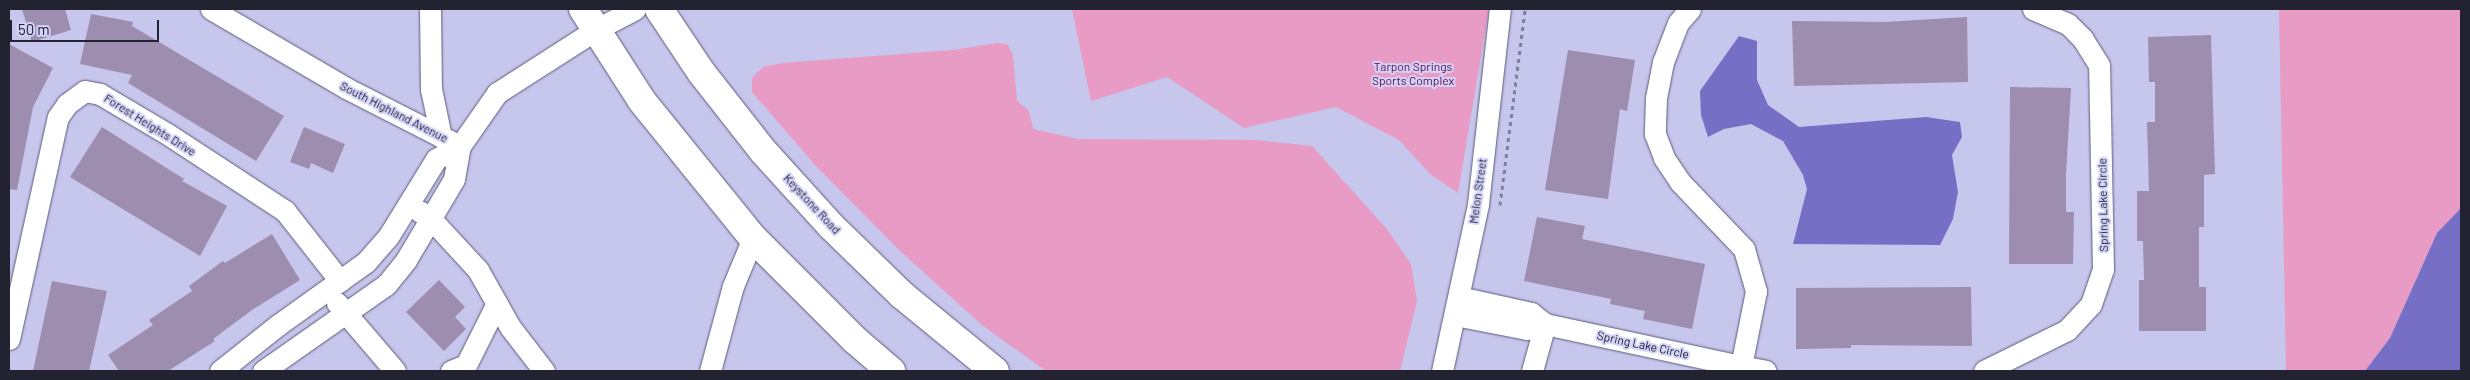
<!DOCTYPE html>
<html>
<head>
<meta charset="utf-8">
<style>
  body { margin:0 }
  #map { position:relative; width:2470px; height:380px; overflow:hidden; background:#c7c6ec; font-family:Barlow,sans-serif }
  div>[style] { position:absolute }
  .green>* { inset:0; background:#e79bc5 }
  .water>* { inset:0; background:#776fc5 }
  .building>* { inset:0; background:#9d8daf }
  .path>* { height:3px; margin-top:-1.5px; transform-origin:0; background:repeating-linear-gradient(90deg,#807f9b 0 4px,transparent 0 8px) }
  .roads { filter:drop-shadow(0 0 1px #5c5b7c) drop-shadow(0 0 1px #5c5b7c) }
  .street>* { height:21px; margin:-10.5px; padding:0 10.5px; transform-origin:10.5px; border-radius:10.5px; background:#fff }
  .secondary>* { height:28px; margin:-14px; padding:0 14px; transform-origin:14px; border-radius:14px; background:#fff }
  span { translate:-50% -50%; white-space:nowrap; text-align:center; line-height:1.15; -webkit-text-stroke:4px #d3d3f9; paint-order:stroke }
  .park-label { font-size:12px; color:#5e0b43 }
  .street-label { font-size:12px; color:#222230 }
  .frame { position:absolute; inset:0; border:10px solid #222230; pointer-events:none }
  .scale { position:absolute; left:10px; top:20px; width:149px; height:22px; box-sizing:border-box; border:2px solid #222230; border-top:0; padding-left:6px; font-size:15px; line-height:18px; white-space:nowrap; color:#222230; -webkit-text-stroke:4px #d3d3f9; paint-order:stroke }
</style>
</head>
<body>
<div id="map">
  <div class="green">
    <div style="clip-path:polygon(1072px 9px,1489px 9px,1458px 193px,1430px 174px,1399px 140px,1336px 107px,1244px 128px,1167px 77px,1091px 101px)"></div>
    <div style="clip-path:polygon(2279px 9px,2461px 9px,2461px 208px,2437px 233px,2390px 338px,2365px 371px,2286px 371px)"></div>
    <div style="clip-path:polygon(997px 43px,1007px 44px,1013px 55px,1017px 101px,1029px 111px,1033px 129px,1078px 139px,1256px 140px,1312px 146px,1386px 228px,1411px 264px,1417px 301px,1400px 371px,1046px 371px,983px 326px,899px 250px,815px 165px,752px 92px,752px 78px,763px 67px,783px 63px,953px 50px)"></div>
  </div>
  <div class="water">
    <div style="clip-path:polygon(1739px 36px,1757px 41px,1757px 80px,1768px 105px,1799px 127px,1926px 117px,1960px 122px,1962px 137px,1952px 155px,1958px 192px,1953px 219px,1940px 245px,1793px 244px,1807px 189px,1803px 175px,1783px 141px,1751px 124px,1724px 129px,1708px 137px,1701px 115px,1700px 91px)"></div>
    <div style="clip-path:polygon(2461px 208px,2461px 371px,2365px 371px,2390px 338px,2437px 233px)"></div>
  </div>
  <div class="building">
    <div style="clip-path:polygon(22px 9px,65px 9px,71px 30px,32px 42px)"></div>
    <div style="clip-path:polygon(91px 14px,133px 22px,132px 26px,284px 116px,256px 161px,128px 83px,132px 75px,80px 64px)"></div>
    <div style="clip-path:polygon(1967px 17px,1968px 82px,1794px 86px,1792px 21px,1885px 22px)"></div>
    <div style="clip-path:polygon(2211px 35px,2215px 174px,2204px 175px,2204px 227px,2199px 227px,2199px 287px,2206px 287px,2206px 331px,2139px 331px,2139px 280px,2144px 280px,2143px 241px,2137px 241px,2137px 191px,2149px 191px,2147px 122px,2155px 122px,2155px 82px,2149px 82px,2148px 37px)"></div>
    <div style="clip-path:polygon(9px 44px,53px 68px,33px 107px,17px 190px,9px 189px)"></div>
    <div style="clip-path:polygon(1568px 50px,1635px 60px,1627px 111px,1620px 109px,1608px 199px,1545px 190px)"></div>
    <div style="clip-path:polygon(2010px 87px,2071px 88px,2066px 174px,2066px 212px,2074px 212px,2073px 264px,2009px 264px)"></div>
    <div style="clip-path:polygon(102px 127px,184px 179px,182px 181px,227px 206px,200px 256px,70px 177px)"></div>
    <div style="clip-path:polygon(304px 127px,345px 144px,333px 173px,311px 163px,309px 169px,290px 162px)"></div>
    <div style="clip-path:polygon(1537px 217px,1585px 226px,1582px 239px,1705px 264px,1692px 329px,1643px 319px,1645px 311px,1610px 304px,1611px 299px,1524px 281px)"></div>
    <div style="clip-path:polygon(272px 234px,300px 280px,252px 310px,213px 339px,215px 341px,168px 371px,119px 371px,108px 355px,153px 325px,149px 320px,192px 291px,189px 286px,223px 261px,225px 263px)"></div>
    <div style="clip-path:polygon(439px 280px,465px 307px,455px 317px,466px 329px,444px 351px,406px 312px)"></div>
    <div style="clip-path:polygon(52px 281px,107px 291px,89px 371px,33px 371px)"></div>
    <div style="clip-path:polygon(1971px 287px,1972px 346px,1851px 345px,1851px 348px,1796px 349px,1796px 288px)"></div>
  </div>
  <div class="path">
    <div style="left:1500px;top:205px;width:198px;rotate:-82.7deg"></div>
  </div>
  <div class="roads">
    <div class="street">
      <div style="left:211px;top:9px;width:156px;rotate:30.3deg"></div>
      <div style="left:346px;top:88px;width:128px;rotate:27deg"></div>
      <div style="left:460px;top:146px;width:65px;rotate:-55.1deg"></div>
      <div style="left:497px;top:93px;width:117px;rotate:-32.7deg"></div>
      <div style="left:595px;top:30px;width:45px;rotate:-27.7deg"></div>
      <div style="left:430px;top:9px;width:80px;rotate:89.3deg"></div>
      <div style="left:431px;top:89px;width:49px;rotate:78.2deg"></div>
      <div style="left:1690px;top:9px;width:18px;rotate:131deg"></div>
      <div style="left:1678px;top:23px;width:42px;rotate:111deg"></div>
      <div style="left:1663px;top:62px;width:37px;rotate:101deg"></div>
      <div style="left:1656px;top:98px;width:36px;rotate:92deg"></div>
      <div style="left:1655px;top:134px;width:26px;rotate:69deg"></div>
      <div style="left:1664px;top:158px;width:29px;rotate:56deg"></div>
      <div style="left:1680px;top:182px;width:93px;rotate:46.3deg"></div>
      <div style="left:1744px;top:249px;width:44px;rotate:74.1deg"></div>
      <div style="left:1756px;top:291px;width:76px;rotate:101.3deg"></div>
      <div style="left:1741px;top:366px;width:25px;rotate:11deg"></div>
      <div style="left:419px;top:211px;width:13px;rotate:32deg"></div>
      <div style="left:430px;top:218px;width:71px;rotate:47.3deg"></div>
      <div style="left:478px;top:270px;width:65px;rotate:60.7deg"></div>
      <div style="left:510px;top:327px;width:56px;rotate:52.3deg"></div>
      <div style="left:1459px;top:297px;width:74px;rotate:12.5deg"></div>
      <div style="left:1531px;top:313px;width:18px;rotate:38deg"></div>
      <div style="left:1545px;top:324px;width:200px;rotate:12.1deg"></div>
      <div style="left:1741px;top:366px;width:5px;rotate:112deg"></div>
      <div style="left:337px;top:303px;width:89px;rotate:49.5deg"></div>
      <div style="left:1455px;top:315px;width:73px;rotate:11deg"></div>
      <div style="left:1527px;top:329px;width:19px;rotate:-16deg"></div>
      <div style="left:9px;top:339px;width:227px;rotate:-77.6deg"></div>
      <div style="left:58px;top:117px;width:16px;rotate:-55deg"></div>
      <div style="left:67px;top:104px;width:22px;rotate:-36deg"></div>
      <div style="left:85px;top:91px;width:15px;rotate:11deg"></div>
      <div style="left:100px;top:94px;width:80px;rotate:30.7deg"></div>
      <div style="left:169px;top:135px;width:139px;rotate:33.2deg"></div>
      <div style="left:285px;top:211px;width:89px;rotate:51.8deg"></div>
      <div style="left:220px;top:371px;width:74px;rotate:-38.4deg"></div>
      <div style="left:278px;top:325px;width:108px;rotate:-35.6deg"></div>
      <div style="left:366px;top:262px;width:33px;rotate:-49deg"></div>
      <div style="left:388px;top:237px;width:92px;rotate:-58.4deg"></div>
      <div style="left:436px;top:159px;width:27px;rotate:-28deg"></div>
      <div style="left:263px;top:371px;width:150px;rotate:-35deg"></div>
      <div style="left:386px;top:285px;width:32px;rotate:-51deg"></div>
      <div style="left:406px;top:260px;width:94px;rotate:-59.3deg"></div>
      <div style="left:454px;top:179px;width:34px;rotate:-80deg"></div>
      <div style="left:451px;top:371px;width:16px;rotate:-22deg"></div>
      <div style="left:466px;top:365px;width:69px;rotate:-63.4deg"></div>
      <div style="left:710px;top:371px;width:88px;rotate:-74.9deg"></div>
      <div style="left:733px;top:286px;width:52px;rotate:-67.4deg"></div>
      <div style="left:1442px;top:371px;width:171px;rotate:-77.8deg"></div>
      <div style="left:1478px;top:204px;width:196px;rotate:-83.6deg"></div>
      <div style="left:1532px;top:371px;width:49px;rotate:-74.5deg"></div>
      <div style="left:1984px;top:371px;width:93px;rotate:-26.3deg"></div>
      <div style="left:2067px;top:330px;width:35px;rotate:-47deg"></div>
      <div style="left:2091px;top:304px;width:37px;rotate:-71deg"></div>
      <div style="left:2103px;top:269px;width:204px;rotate:-91.1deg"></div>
      <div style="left:2099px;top:65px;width:31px;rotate:-122deg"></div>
      <div style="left:2083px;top:39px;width:21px;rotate:-135deg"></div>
      <div style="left:2068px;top:24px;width:38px;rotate:-157deg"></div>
    </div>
    <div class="secondary">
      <div style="left:583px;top:9px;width:109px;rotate:57.3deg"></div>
      <div style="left:642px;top:101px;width:176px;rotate:51deg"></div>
      <div style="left:753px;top:238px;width:144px;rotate:45deg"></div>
      <div style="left:855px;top:340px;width:48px;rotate:40.7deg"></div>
      <div style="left:659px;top:9px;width:76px;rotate:56.3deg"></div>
      <div style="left:701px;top:72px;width:100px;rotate:51.9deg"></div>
      <div style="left:763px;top:151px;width:101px;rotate:47.8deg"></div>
      <div style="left:831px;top:226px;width:99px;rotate:44.2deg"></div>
      <div style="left:902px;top:295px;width:120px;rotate:39.3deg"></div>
    </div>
  </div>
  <div class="park-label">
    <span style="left:1413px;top:74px">Tarpon Springs<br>Sports Complex</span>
  </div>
  <div class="street-label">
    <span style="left:394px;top:112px;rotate:27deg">South Highland Avenue</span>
    <span style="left:150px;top:125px;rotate:32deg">Forest Heights Drive</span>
    <span style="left:1478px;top:191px;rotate:-82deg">Melon Street</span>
    <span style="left:812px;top:204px;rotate:47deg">Keystone Road</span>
    <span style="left:2103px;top:205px;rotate:-91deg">Spring Lake Circle</span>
    <span style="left:1643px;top:345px;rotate:12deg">Spring Lake Circle</span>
  </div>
  <div class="frame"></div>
  <div class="scale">50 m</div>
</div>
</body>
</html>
